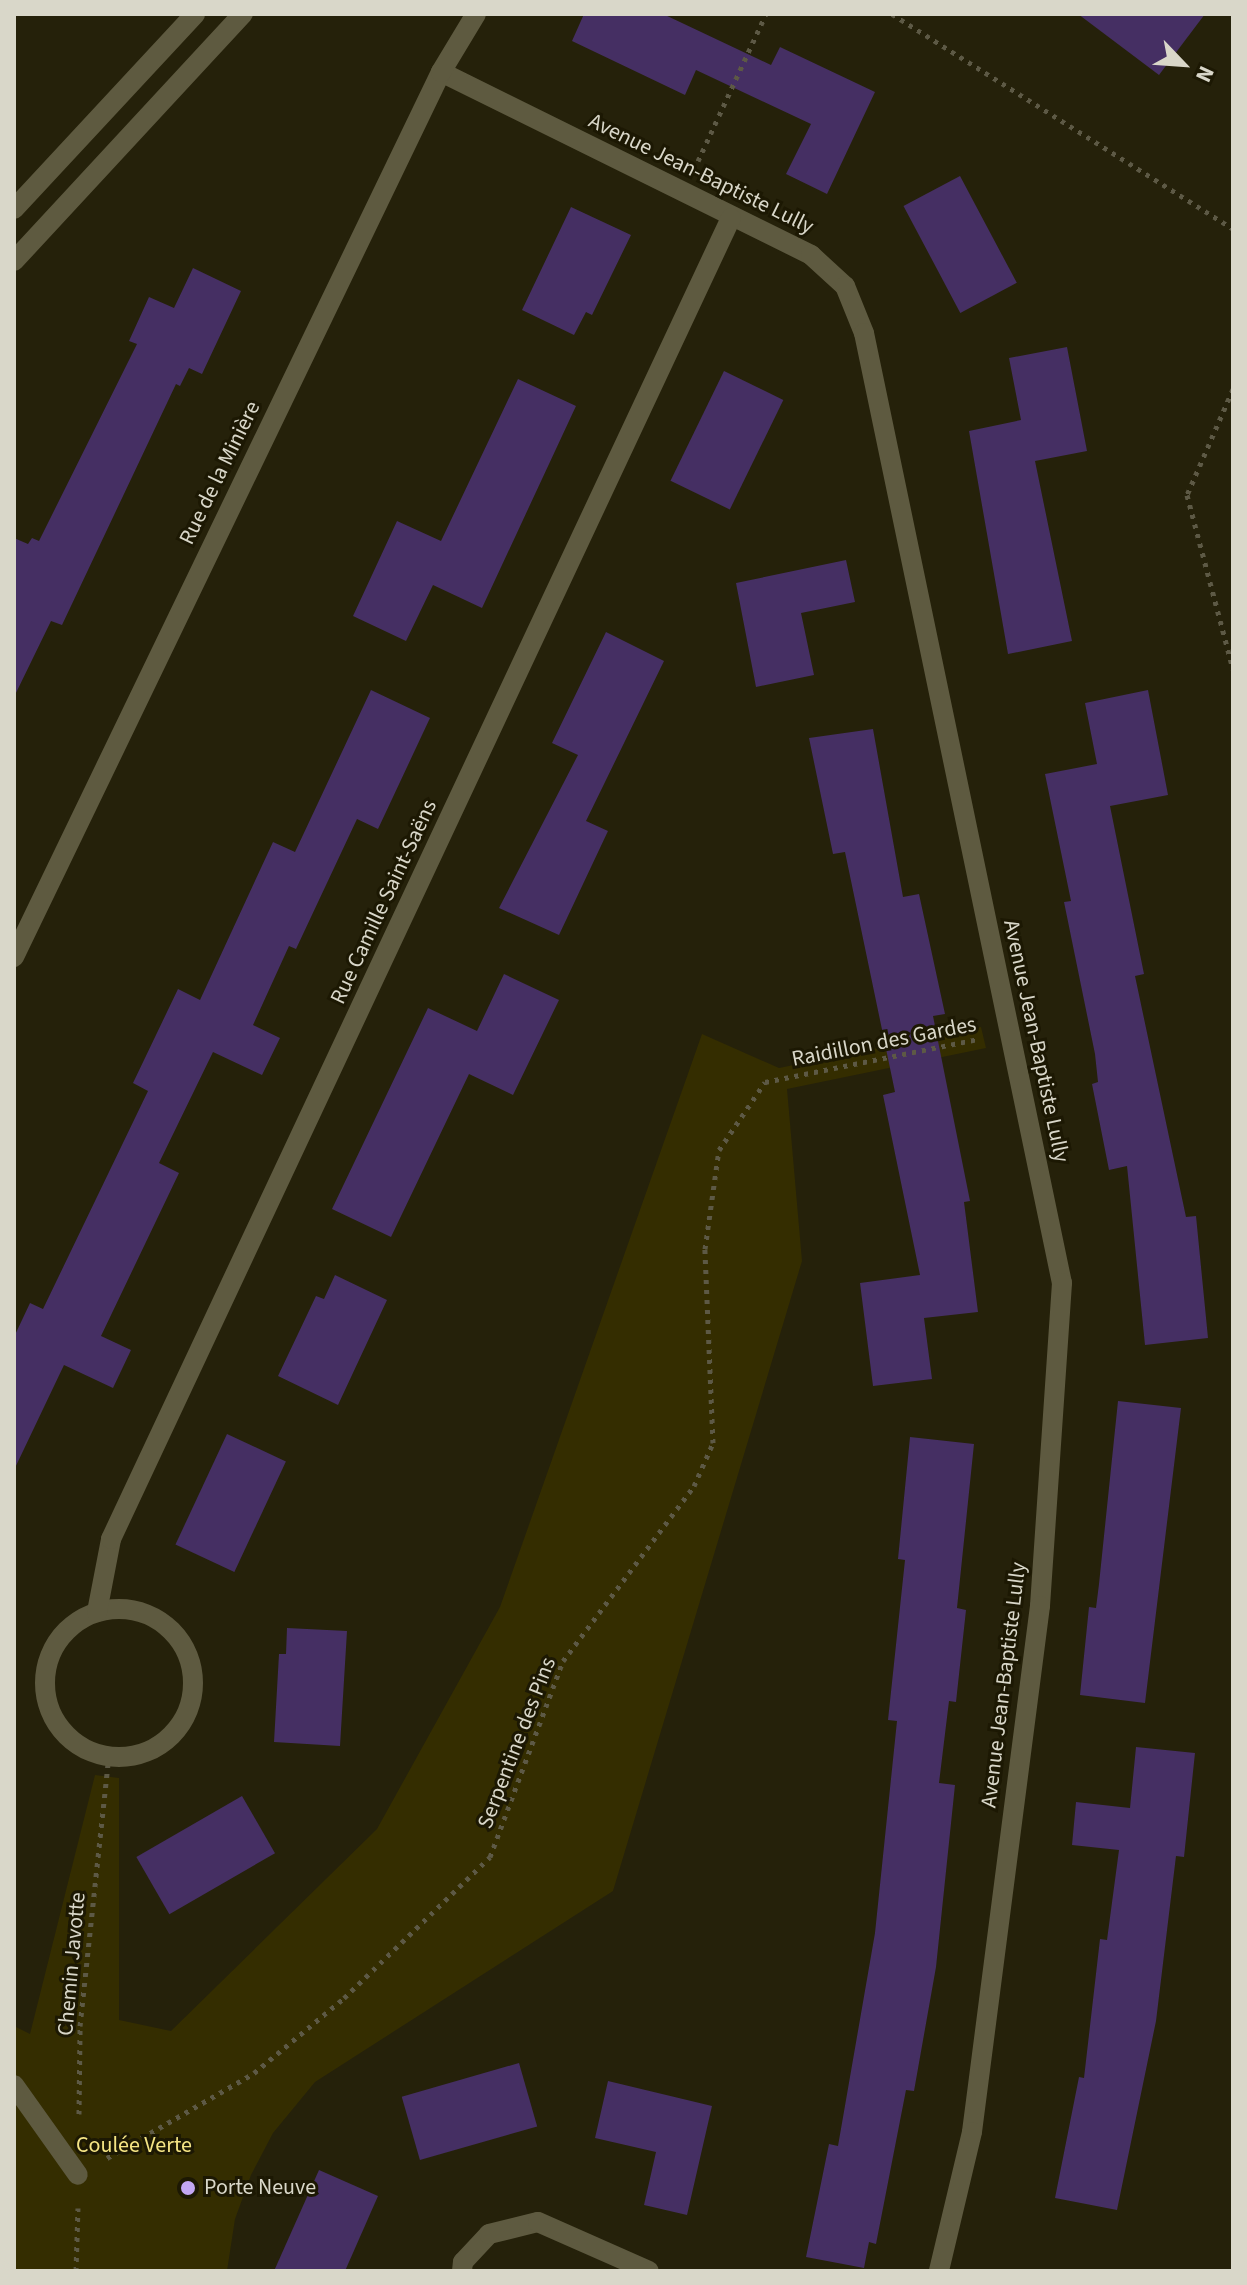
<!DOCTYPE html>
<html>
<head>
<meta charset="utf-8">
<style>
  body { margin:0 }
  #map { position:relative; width:1247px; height:2285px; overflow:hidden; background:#25210a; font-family:"Source Sans 3",sans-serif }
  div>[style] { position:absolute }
  .green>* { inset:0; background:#342d00 }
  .building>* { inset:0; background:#452f63; transform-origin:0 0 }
  .path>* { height:5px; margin-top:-2.5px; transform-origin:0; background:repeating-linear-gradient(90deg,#5d5945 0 4px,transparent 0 10px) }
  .service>* { height:20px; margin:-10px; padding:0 10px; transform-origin:10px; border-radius:10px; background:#5e5a40 }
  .minor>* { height:20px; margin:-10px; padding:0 10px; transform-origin:10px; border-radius:10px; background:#5e5a40 }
  .minor>.ring { margin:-10px; padding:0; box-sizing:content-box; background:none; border:20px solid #5e5a40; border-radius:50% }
  .dots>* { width:22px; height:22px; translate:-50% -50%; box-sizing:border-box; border:4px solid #1c1803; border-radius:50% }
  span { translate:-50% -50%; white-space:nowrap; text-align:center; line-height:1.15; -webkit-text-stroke:6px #1c1803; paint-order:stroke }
  .street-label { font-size:22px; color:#d9d7c9 }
  .park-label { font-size:22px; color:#f4e484 }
  .poi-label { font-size:22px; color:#d9d7c9 }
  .left { translate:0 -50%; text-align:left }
  .frame { position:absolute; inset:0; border:16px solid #d9d7c9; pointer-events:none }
  .north { position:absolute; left:1143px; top:24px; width:80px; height:80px; -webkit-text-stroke:6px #1c1803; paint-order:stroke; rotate:115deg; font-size:22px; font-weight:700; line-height:32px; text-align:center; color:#d9d7c9 }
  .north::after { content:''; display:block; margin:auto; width:28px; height:36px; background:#d9d7c9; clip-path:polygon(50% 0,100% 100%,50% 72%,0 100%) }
</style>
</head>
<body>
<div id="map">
  <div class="green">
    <div style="clip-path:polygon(981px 1027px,986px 1048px,787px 1089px,802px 1261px,613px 1891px,315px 2082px,273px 2133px,251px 2175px,235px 2219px,227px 2271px,16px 2271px,14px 2026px,30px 2034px,95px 1775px,119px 1778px,119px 2020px,171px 2031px,377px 1829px,500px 1607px,702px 1034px,779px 1068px)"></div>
  </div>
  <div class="building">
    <div style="clip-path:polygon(584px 14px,663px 14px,771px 65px,780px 47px,875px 92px,827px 194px,786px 174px,811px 124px,696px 70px,685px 95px,572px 41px)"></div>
    <div style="clip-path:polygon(1078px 14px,1205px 14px,1159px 75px)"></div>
    <div style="left:960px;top:176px;width:121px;height:64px;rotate:62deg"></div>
    <div style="clip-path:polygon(571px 207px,631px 235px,592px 315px,586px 312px,574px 335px,522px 310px)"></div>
    <div style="clip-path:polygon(193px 268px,241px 291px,202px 374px,189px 368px,180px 386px,176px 384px,62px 625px,51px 621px,14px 697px,14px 538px,28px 544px,32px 538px,39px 541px,137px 344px,129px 341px,149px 297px,174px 308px)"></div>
    <div style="clip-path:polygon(1067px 347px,1087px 451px,1035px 461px,1072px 641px,1008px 654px,969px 431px,1021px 420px,1009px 358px)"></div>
    <div style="left:724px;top:371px;width:66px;height:122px;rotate:26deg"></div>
    <div style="clip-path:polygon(518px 379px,576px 406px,482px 608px,433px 585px,406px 641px,353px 616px,397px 521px,441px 541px)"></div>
    <div style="clip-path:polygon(846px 560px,855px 602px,801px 613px,814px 675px,756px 687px,736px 583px)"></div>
    <div style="clip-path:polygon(606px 632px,664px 661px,586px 821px,608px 831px,559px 935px,499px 908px,578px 755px,552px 743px)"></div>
    <div style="clip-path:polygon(371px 690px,430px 718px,378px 829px,357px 819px,296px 949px,289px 946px,253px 1025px,280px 1038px,262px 1075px,213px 1052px,159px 1163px,179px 1173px,101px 1336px,131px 1350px,113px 1388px,64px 1365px,14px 1470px,14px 1337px,30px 1303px,43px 1309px,148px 1091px,133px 1083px,178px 989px,200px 1000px,273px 842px,295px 852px)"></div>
    <div style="clip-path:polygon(1148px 690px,1168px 795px,1110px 806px,1144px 974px,1135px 976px,1186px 1217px,1196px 1216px,1208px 1338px,1145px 1345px,1127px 1166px,1109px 1170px,1092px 1084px,1098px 1082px,1095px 1054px,1064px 902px,1071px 901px,1045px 774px,1097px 764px,1085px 703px)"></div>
    <div style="clip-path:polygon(873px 729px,903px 897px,919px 894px,945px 1014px,933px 1016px,970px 1201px,964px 1202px,978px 1312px,924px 1318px,932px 1379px,873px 1386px,860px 1283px,920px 1275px,883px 1095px,895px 1092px,845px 852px,833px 854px,809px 738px)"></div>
    <div style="clip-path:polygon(504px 974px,559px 1000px,513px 1095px,469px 1074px,391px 1237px,332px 1209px,428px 1008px,477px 1031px)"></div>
    <div style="clip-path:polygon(335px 1275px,387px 1300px,338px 1405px,278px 1376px,316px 1296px,324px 1299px)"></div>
    <div style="clip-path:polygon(1118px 1401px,1181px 1408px,1145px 1703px,1080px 1695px,1089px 1607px,1096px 1608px,1099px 1584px)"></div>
    <div style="left:227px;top:1434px;width:65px;height:122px;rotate:25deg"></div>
    <div style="clip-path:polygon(910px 1437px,974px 1444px,957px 1608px,966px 1610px,956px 1702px,949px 1701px,939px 1783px,955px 1785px,936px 1967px,914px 2091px,906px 2090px,876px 2244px,869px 2242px,864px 2268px,806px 2257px,829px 2144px,838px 2146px,875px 1933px,897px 1721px,888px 1720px,905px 1560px,898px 1559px)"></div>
    <div style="clip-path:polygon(287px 1628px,347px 1631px,340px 1746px,274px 1742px,279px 1654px,286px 1654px)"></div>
    <div style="clip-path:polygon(1136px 1747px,1195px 1753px,1184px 1857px,1176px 1856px,1156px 2021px,1117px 2210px,1055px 2198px,1079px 2077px,1084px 2078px,1100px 1939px,1107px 1940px,1119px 1850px,1072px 1845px,1076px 1802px,1130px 1808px)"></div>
    <div style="left:242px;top:1796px;width:66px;height:122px;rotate:60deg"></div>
    <div style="left:519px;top:2063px;width:66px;height:122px;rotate:74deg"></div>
    <div style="clip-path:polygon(608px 2081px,712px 2106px,687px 2215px,644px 2205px,656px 2152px,595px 2138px)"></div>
    <div style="clip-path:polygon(319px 2170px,378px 2196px,345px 2271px,274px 2271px)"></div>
  </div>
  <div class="path">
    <div style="left:892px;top:14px;width:403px;rotate:32.2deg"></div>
    <div style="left:698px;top:161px;width:162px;rotate:-65.2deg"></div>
    <div style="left:1233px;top:389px;width:116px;rotate:113.5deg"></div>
    <div style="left:1187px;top:495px;width:180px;rotate:75.2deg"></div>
    <div style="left:79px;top:2114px;width:88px;rotate:-89.3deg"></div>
    <div style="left:80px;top:2026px;width:272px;rotate:-83.9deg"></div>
    <div style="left:107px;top:2158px;width:170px;rotate:-30deg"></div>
    <div style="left:254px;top:2073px;width:117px;rotate:-39.8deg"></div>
    <div style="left:344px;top:1998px;width:203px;rotate:-44deg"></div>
    <div style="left:490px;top:1857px;width:209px;rotate:-69.6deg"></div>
    <div style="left:563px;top:1661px;width:219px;rotate:-53.2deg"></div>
    <div style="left:694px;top:1486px;width:47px;rotate:-66.2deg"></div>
    <div style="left:713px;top:1443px;width:194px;rotate:-92.4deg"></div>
    <div style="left:705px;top:1249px;width:100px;rotate:-82deg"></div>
    <div style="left:719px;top:1150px;width:82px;rotate:-55.9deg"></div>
    <div style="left:765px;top:1082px;width:217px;rotate:-11.4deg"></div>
    <div style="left:76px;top:2271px;width:63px;rotate:-88.2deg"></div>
  </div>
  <div class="service">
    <div style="left:14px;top:2085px;width:110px;rotate:54.6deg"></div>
  </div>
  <div class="minor">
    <div style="left:441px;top:72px;width:413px;rotate:26.3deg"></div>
    <div style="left:811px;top:255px;width:46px;rotate:42.4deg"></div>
    <div style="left:845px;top:286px;width:51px;rotate:68deg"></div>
    <div style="left:864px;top:333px;width:970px;rotate:78.23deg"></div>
    <div style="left:1062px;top:1283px;width:324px;rotate:93.9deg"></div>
    <div style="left:1040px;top:1606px;width:530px;rotate:97.37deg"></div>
    <div style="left:972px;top:2132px;width:143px;rotate:103.4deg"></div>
    <div style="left:14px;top:209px;width:266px;rotate:-47.1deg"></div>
    <div style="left:14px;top:261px;width:337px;rotate:-47.2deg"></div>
    <div style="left:14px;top:957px;width:983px;rotate:-64.24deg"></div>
    <div style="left:441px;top:72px;width:68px;rotate:-58.9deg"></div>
    <div class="ring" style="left:45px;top:1609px;width:128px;height:128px"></div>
    <div style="left:97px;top:1612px;width:74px;rotate:-79.1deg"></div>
    <div style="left:111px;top:1539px;width:1459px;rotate:-64.86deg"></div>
    <div style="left:462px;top:2271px;width:9px;rotate:-84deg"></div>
    <div style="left:463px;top:2262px;width:38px;rotate:-47deg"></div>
    <div style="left:489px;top:2234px;width:50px;rotate:-13.8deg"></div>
    <div style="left:538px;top:2222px;width:121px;rotate:23.8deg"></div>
  </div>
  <div class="dots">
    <div style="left:188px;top:2188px;background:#c3a7f2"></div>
  </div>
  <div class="street-label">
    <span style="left:701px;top:174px;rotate:26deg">Avenue Jean-Baptiste Lully</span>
    <span style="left:220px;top:473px;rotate:-64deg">Rue de la Minière</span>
    <span style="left:384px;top:902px;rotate:-65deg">Rue Camille Saint-Saëns</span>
    <span style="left:1036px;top:1041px;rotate:78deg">Avenue Jean-Baptiste Lully</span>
    <span style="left:884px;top:1042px;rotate:-11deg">Raidillon des Gardes</span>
    <span style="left:1004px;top:1685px;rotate:-83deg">Avenue Jean-Baptiste Lully</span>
    <span style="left:517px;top:1743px;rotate:-69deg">Serpentine des Pins</span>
    <span style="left:72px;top:1964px;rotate:-85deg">Chemin Javotte</span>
  </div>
  <div class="park-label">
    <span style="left:134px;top:2146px">Coulée Verte</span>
  </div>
  <div class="poi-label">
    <span class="left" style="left:204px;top:2188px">Porte Neuve</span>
  </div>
  <div class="frame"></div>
  <div class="north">N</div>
</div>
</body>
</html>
